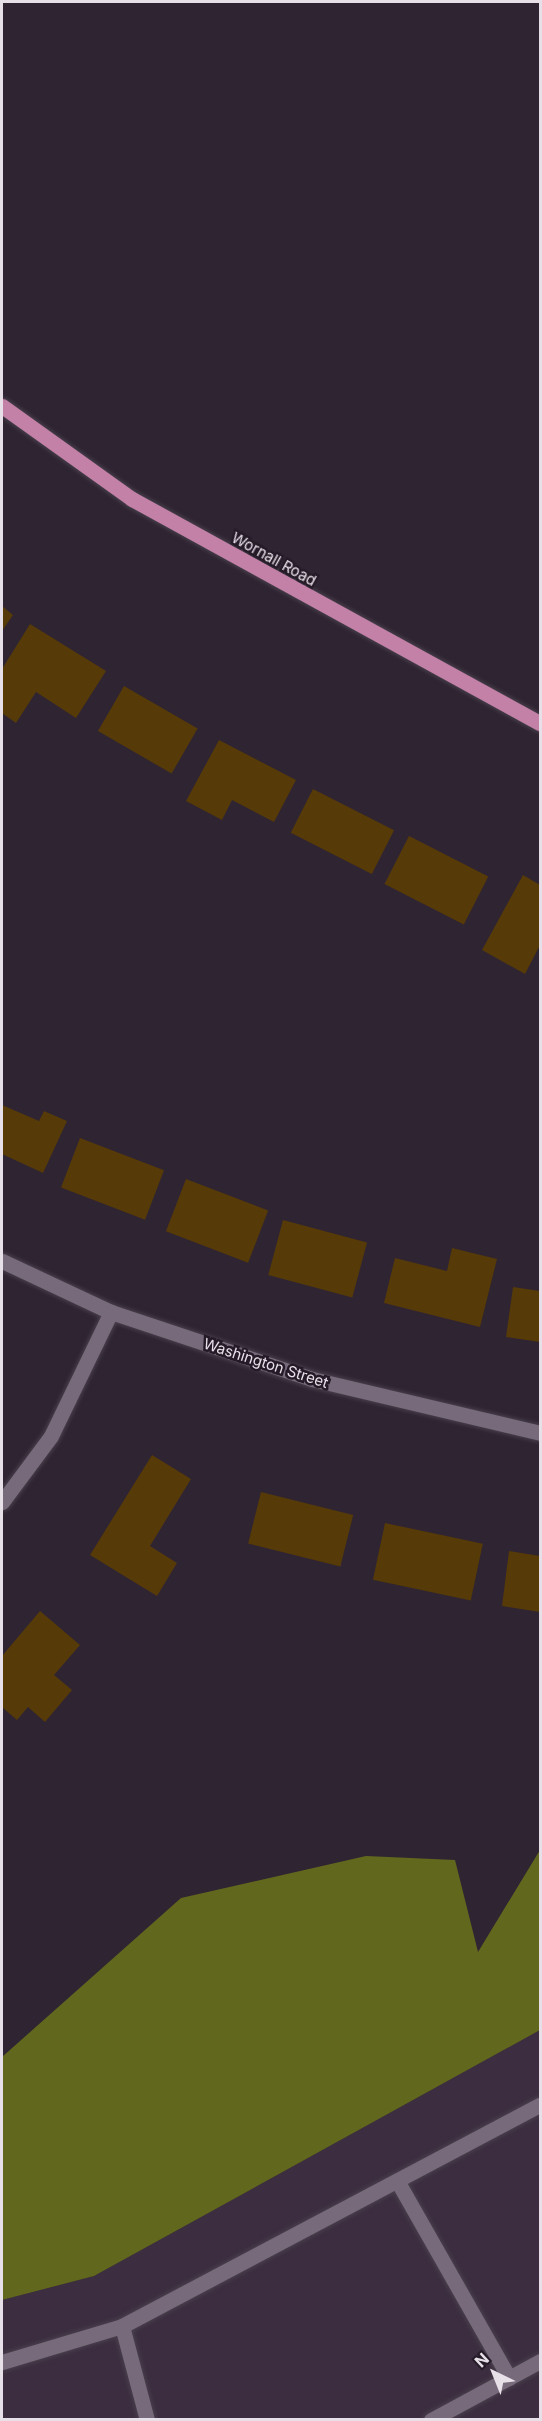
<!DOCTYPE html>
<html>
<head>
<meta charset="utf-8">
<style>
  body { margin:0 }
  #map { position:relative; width:542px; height:2421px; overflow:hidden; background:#2f2432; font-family:Inter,sans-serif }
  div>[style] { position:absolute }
  .built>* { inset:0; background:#3c2e40 }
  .forest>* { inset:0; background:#61681d }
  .building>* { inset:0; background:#563a08; transform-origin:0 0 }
  .roads { filter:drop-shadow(0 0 2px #49404c) drop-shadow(0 0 2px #49404c) }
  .minor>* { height:15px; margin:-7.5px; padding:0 7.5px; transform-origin:7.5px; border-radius:7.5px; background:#776b7b }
  .major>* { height:15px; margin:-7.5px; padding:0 7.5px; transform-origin:7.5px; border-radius:7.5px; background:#c381a8 }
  span { translate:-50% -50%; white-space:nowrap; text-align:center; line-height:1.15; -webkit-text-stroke:5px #251b28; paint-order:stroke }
  .street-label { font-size:15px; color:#e7e0e9 }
  .frame { position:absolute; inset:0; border:3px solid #e7e0e9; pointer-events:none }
  .north { position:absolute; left:464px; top:2343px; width:60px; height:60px; -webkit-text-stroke:4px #251b28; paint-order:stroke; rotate:317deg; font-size:16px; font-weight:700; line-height:24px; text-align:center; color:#e7e0e9 }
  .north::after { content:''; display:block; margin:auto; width:21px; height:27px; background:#e7e0e9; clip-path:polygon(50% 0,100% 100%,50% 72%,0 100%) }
</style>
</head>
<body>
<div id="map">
  <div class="built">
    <div style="clip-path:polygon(540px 2030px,540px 2419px,2px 2420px,2px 2300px,94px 2276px)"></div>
  </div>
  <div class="forest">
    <div style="clip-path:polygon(540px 1850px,540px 2030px,94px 2276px,2px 2300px,2px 2057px,181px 1898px,366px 1856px,455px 1860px,478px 1952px)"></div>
  </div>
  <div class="building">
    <div style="clip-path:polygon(2px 606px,13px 615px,2px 631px)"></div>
    <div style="clip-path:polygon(30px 624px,106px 671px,76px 718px,36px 692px,16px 723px,2px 713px,2px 669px)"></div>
    <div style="left:124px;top:686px;width:85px;height:52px;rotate:30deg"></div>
    <div style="clip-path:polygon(219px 740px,296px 780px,274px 822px,232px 800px,222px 820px,186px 801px)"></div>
    <div style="left:313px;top:789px;width:91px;height:49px;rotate:27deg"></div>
    <div style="left:409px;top:836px;width:89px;height:54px;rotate:27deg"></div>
    <div style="clip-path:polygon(523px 875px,540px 885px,540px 945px,525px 974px,482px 950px)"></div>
    <div style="clip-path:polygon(2px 1105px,39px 1121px,44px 1111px,67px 1121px,43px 1173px,2px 1154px)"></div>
    <div style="left:80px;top:1138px;width:90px;height:53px;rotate:21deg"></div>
    <div style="left:186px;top:1179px;width:88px;height:56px;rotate:21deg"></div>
    <div style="left:283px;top:1220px;width:87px;height:57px;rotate:15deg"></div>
    <div style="clip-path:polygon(452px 1248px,497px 1259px,480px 1327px,384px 1303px,395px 1258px,447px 1271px)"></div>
    <div style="clip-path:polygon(513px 1287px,540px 1291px,540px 1342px,506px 1337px)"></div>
    <div style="clip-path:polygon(152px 1455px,191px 1479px,150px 1546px,177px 1563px,157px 1596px,90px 1555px)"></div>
    <div style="left:261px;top:1492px;width:95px;height:53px;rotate:14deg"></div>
    <div style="left:385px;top:1523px;width:100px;height:58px;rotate:12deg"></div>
    <div style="clip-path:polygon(509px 1551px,540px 1556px,540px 1612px,502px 1606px)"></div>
    <div style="clip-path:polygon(40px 1611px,80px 1645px,54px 1675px,72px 1690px,45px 1722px,28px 1707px,17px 1720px,2px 1707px,2px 1656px)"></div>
  </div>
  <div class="roads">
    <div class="minor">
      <div style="left:2px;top:1261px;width:120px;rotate:25.1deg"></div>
      <div style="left:111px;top:1312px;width:212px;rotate:18.4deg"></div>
      <div style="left:312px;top:1379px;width:234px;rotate:13.3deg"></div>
      <div style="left:2px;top:1502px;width:82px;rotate:-53.4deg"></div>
      <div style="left:51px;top:1436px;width:138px;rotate:-64.2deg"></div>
      <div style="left:399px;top:2184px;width:223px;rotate:60.4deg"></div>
      <div style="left:122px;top:2326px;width:473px;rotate:-27.9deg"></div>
      <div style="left:2px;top:2362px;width:125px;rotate:-16.7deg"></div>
      <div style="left:122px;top:2326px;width:97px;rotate:75.1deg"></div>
      <div style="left:431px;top:2420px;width:124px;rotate:-28.4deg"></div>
    </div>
    <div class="major">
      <div style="left:2px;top:406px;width:160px;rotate:35.6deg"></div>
      <div style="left:132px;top:499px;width:465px;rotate:28.8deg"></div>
    </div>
  </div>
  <div class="street-label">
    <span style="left:274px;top:559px;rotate:29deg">Wornall Road</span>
    <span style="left:266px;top:1363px;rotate:18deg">Washington Street</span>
  </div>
  <div class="frame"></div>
  <div class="north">N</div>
</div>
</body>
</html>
